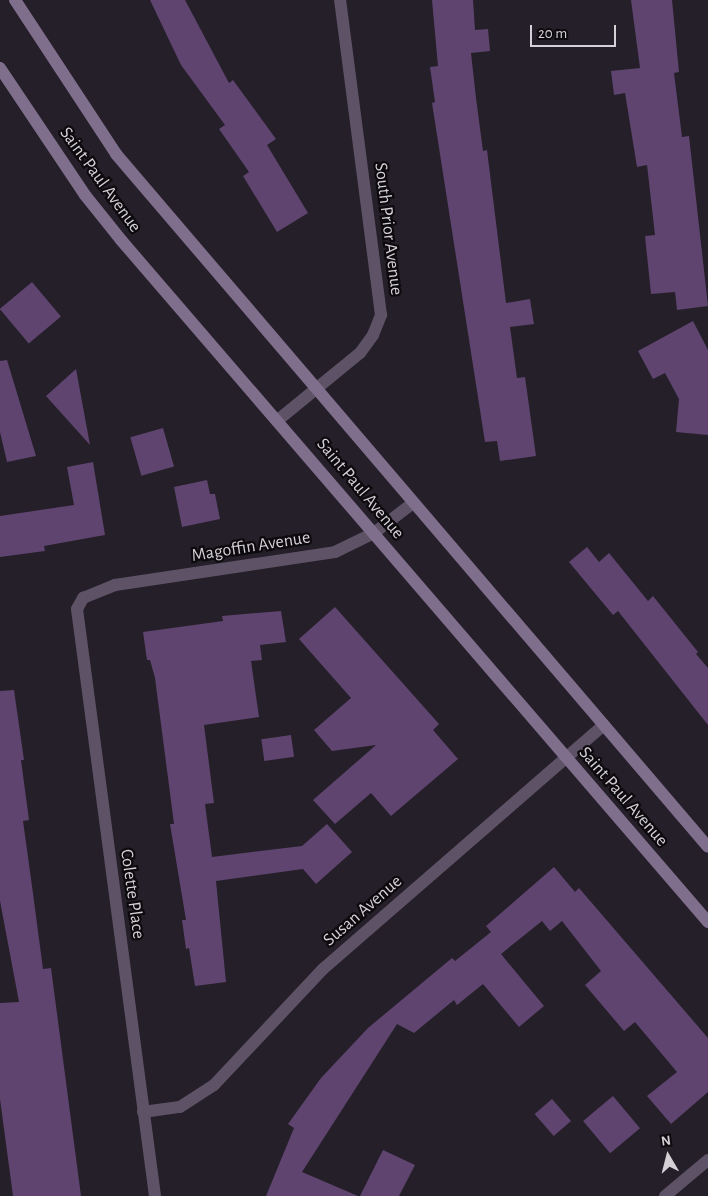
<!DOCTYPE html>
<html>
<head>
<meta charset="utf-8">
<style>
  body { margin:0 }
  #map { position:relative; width:708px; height:1196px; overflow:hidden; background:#251f29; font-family:"Alegreya Sans",sans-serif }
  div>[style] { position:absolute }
  .building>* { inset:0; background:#5e446f; transform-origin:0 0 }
  .street>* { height:12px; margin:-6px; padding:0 6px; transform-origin:6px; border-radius:6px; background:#5e5366 }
  .secondary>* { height:12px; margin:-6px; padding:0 6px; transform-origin:6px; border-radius:6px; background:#806e8d }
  span { translate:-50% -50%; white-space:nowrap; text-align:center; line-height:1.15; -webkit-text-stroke:4.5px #0d0a0e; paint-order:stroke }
  .street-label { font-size:18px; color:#d4d0d6 }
  .north { position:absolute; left:643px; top:1131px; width:50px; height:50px; -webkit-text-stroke:4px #0d0a0e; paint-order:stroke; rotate:352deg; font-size:14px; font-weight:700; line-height:20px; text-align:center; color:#d4d0d6 }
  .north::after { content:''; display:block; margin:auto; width:18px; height:22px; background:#d4d0d6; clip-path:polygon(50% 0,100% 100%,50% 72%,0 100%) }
  .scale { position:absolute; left:530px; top:25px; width:86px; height:22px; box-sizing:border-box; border:2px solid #d4d0d6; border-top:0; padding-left:6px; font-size:15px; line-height:18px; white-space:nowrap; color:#d4d0d6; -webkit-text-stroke:4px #0d0a0e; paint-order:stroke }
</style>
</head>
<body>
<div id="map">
  <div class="building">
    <div style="clip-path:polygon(150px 0,185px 0,229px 83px,233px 80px,276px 139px,267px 145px,308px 213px,277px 232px,243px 176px,249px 172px,219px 129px,225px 125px,181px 65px)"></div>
    <div style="clip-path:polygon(432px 0,473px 0,475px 30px,488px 29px,490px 51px,471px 53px,476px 98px,483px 151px,487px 150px,506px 303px,530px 299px,534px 324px,510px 327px,517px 378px,525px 377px,536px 456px,500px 461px,497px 441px,485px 442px,432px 103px,435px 102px,430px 67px,438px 66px)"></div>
    <div style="clip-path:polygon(631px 0,672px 0,679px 72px,674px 73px,682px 137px,689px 136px,708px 306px,677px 310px,675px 292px,651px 294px,645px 236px,655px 235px,647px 165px,637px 167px,625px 93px,614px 95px,611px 71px,640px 68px)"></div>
    <div style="left:32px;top:282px;width:45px;height:42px;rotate:50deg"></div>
    <div style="clip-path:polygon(693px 321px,708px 350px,708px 435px,676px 432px,679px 399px,665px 373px,653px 379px,638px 351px)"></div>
    <div style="clip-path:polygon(7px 360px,36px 456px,7px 462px,0 432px,0 361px)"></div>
    <div style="clip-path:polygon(76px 369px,90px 445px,46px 396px)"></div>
    <div style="left:163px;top:428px;width:40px;height:34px;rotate:74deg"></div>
    <div style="clip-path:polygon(93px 462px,105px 535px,44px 546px,45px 551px,0 557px,0 516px,74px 505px,67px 467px)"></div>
    <div style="clip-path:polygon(207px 480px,210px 494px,215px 494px,220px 519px,182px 527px,174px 487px)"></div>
    <div style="clip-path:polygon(587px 547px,599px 562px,609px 553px,648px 601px,653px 596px,698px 652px,696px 654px,708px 668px,708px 725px,618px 611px,613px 615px,569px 562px)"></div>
    <div style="clip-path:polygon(335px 607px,439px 724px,433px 730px,458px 759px,391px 816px,371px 793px,335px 824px,313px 800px,376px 745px,332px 751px,314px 730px,351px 698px,299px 639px)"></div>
    <div style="clip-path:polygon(281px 611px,286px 642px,260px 645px,262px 660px,251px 661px,259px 717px,204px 725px,214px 803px,205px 804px,212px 857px,302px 846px,327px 824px,352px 852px,316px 884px,303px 869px,216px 881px,226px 982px,195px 986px,189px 948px,186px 949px,182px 920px,186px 920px,170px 824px,174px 824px,155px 678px,150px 660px,147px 660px,143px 632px,223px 621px,222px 616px)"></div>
    <div style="clip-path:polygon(14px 690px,24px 760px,21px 760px,29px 820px,23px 821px,32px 886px,43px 969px,51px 968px,81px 1196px,13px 1196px,0 1099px,0 1003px,19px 1002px,0 901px,0 691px)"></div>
    <div style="left:291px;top:735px;width:22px;height:30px;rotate:82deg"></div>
    <div style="clip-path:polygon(554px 867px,575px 892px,579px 888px,708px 1038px,708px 1092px,671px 1124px,647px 1096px,677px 1072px,635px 1022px,624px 1031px,585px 985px,601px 971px,562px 921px,550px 931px,542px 921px,501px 954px,544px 1006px,519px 1027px,483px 984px,457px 1005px,454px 1000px,414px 1033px,397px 1024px,302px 1172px,358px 1196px,266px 1196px,294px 1128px,288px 1124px,321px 1078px,368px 1028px,452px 958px,455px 961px,491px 932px,486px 926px)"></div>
    <div style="left:613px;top:1096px;width:42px;height:39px;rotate:50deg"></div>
    <div style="left:552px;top:1099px;width:29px;height:23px;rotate:49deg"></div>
    <div style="clip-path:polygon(383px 1150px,415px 1165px,399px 1196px,360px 1196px)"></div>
  </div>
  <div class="street">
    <div style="left:278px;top:420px;width:106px;rotate:-39.3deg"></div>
    <div style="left:360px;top:353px;width:22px;rotate:-54deg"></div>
    <div style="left:373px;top:335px;width:22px;rotate:-68deg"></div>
    <div style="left:381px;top:315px;width:318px;rotate:-97.4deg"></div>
    <div style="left:143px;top:1112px;width:37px;rotate:-8deg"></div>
    <div style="left:180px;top:1107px;width:40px;rotate:-32.9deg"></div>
    <div style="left:214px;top:1085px;width:159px;rotate:-46.8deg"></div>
    <div style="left:323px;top:969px;width:372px;rotate:-41deg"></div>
    <div style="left:155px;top:1196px;width:592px;rotate:-97.57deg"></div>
    <div style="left:77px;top:609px;width:13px;rotate:-61deg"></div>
    <div style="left:83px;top:598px;width:35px;rotate:-22deg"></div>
    <div style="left:115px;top:585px;width:222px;rotate:-8.5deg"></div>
    <div style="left:335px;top:552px;width:43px;rotate:-26deg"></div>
    <div style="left:374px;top:533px;width:49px;rotate:-37.6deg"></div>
    <div style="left:665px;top:1196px;width:56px;rotate:-39.9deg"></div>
  </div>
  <div class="secondary">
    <div style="left:15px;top:0;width:184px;rotate:56.7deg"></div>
    <div style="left:116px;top:154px;width:911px;rotate:49.49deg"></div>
    <div style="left:0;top:68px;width:153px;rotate:56.2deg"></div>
    <div style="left:85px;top:195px;width:58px;rotate:51.3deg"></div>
    <div style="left:121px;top:240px;width:900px;rotate:49.28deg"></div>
  </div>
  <div class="street-label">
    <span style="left:100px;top:180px;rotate:54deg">Saint Paul Avenue</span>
    <span style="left:388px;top:229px;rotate:83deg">South Prior Avenue</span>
    <span style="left:360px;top:489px;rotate:50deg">Saint Paul Avenue</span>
    <span style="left:251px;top:547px;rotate:-9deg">Magoffin Avenue</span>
    <span style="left:623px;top:797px;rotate:49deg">Saint Paul Avenue</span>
    <span style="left:132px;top:894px;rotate:82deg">Colette Place</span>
    <span style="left:363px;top:911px;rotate:-41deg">Susan Avenue</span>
  </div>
  <div class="north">N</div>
  <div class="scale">20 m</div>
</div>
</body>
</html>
